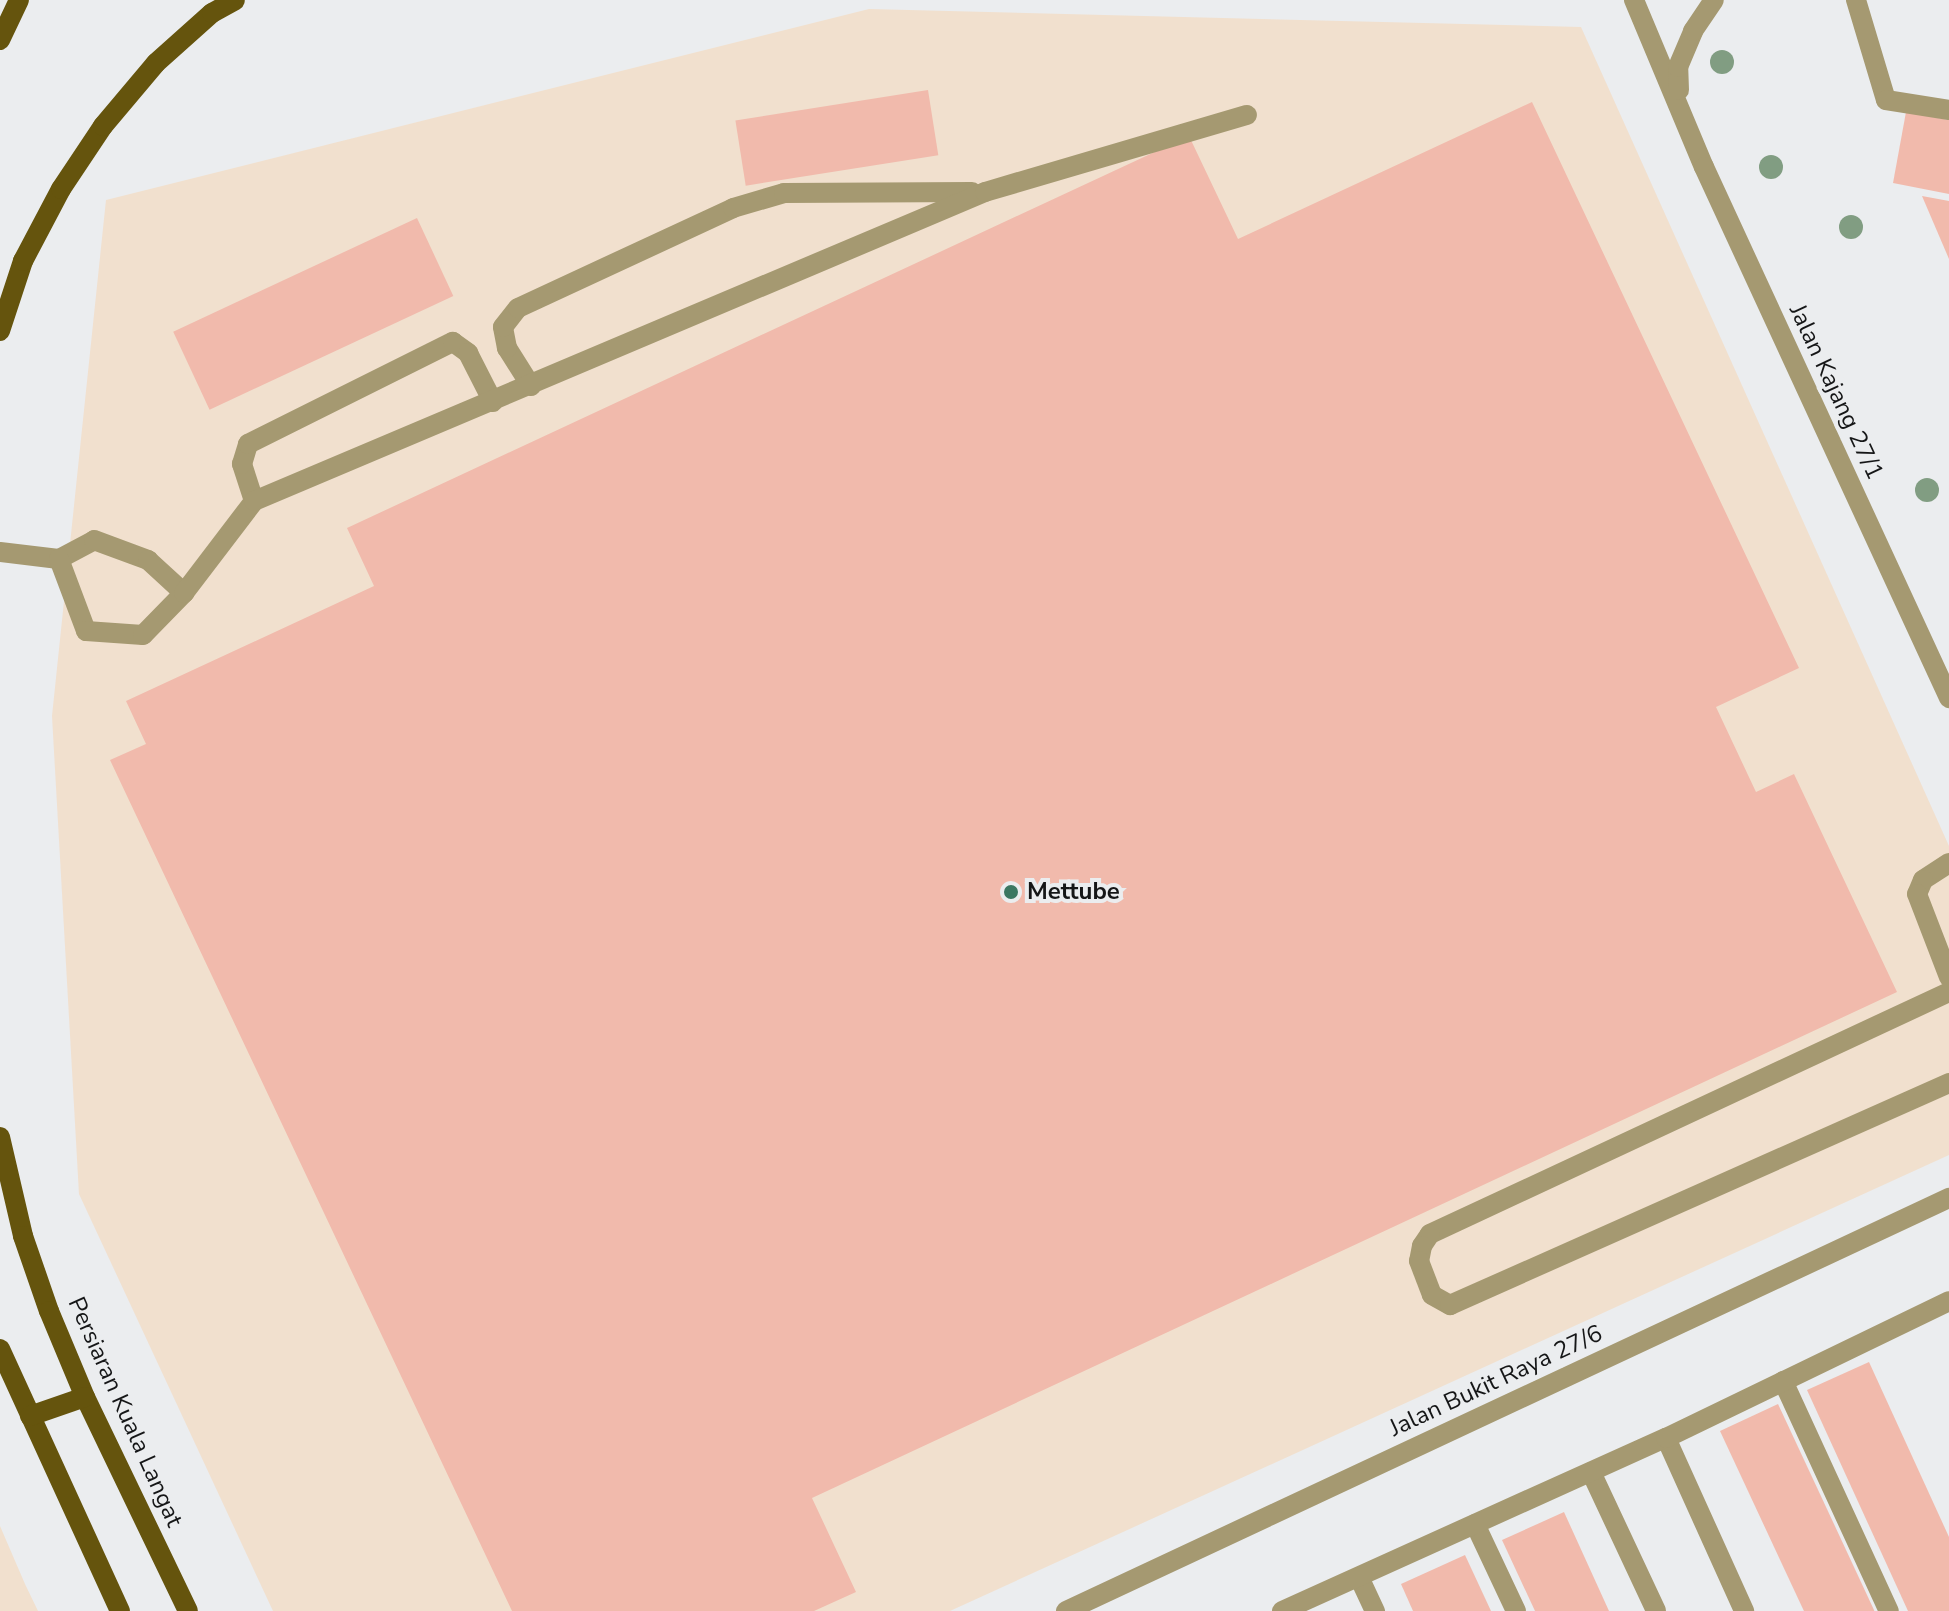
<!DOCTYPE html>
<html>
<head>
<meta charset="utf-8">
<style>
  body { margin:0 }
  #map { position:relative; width:1949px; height:1611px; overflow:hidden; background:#ebedef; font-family:"Nunito Sans",sans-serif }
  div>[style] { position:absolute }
  .industrial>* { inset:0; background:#f1e0ce }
  .building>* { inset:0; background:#f1baac; transform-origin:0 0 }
  .lane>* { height:20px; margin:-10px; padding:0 10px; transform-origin:10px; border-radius:10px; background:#a59971 }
  .street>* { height:20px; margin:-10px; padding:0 10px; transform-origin:10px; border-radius:10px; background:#a59971 }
  .primary>* { height:20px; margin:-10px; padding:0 10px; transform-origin:10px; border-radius:10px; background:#65540d }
  .trees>* { width:24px; height:24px; margin:-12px; border-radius:50%; background:#819d82 }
  .dots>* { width:22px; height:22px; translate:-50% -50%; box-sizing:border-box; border:4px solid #ebedef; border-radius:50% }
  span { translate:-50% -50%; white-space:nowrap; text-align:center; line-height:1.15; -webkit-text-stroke:8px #ebedef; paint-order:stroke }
  .street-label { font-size:24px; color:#151617 }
  .poi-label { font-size:24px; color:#151617; font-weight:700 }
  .left { translate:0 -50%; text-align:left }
</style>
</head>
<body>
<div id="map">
  <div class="industrial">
    <div style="clip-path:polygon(869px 9px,1581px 27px,1949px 846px,1949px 1155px,950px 1611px,273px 1611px,79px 1194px,52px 716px,106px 200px)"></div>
    <div style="clip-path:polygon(0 1526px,25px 1584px,38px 1611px,0 1611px)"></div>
  </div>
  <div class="building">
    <div style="left:928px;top:90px;width:66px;height:195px;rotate:81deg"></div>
    <div style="clip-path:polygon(1532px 102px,1799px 668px,1716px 707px,1756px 792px,1794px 774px,1897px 992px,812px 1498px,856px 1592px,814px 1611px,512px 1611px,110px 760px,146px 744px,126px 701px,374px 586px,347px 528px,1189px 136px,1238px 239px)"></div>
    <div style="clip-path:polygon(1906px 112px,1949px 120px,1949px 194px,1893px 183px)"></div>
    <div style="clip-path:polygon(1922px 196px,1949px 201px,1949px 259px)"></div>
    <div style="left:417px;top:218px;width:86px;height:269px;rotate:65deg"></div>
    <div style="clip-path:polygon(1869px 1362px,1949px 1537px,1949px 1611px,1908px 1611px,1807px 1390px)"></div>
    <div style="left:1778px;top:1404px;width:228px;height:64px;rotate:65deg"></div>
    <div style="clip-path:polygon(1564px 1512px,1609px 1611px,1535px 1611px,1502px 1540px)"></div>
    <div style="clip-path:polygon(1465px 1555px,1491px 1611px,1413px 1611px,1401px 1584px)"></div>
  </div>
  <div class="lane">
    <div style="left:1856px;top:0;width:104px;rotate:73.3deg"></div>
    <div style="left:1886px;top:100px;width:64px;rotate:9deg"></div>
    <div style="left:531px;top:386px;width:45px;rotate:-122.3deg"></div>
    <div style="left:507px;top:348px;width:21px;rotate:-101deg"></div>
    <div style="left:503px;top:327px;width:24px;rotate:-52deg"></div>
    <div style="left:518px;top:308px;width:237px;rotate:-24.9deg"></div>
    <div style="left:733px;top:208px;width:53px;rotate:-16.4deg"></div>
    <div style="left:784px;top:193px;width:188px;rotate:-0.3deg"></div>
    <div style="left:254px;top:501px;width:39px;rotate:-108deg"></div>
    <div style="left:242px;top:464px;width:21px;rotate:-73deg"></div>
    <div style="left:248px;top:444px;width:229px;rotate:-26.5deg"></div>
    <div style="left:453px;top:342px;width:19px;rotate:36deg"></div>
    <div style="left:468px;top:353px;width:55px;rotate:63deg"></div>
    <div style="left:0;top:552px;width:59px;rotate:6.8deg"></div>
    <div style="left:59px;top:559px;width:40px;rotate:-28deg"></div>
    <div style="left:94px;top:540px;width:58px;rotate:20.3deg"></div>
    <div style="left:148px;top:560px;width:49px;rotate:42.5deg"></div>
    <div style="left:59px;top:559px;width:77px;rotate:69.4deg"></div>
    <div style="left:86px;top:631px;width:57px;rotate:4deg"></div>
    <div style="left:143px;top:635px;width:59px;rotate:-45.7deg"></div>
    <div style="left:184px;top:593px;width:116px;rotate:-52.7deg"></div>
    <div style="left:254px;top:501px;width:794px;rotate:-22.91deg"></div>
    <div style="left:985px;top:192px;width:273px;rotate:-16.4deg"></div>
    <div style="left:1949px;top:863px;width:31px;rotate:147deg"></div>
    <div style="left:1923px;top:880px;width:15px;rotate:113deg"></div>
    <div style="left:1917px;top:894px;width:89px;rotate:68.9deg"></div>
    <div style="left:1949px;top:992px;width:573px;rotate:155deg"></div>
    <div style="left:1430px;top:1234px;width:14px;rotate:124deg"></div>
    <div style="left:1422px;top:1246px;width:15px;rotate:101deg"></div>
    <div style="left:1419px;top:1261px;width:36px;rotate:69deg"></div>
    <div style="left:1432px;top:1295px;width:21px;rotate:29deg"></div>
    <div style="left:1450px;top:1305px;width:546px;rotate:-23.98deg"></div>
    <div style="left:1783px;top:1381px;width:253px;rotate:65.3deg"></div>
    <div style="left:1666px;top:1438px;width:190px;rotate:65.7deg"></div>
    <div style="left:1591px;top:1472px;width:153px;rotate:64.9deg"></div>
    <div style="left:1475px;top:1524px;width:96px;rotate:64.8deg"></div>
    <div style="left:1359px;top:1577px;width:38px;rotate:65deg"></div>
    <div style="left:1282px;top:1611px;width:421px;rotate:-24.3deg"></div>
    <div style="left:1666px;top:1438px;width:314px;rotate:-25.8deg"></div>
  </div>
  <div class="street">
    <div style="left:1634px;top:0;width:181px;rotate:67.3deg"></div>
    <div style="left:1704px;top:167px;width:585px;rotate:65.23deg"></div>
    <div style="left:1679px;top:90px;width:23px;rotate:-92deg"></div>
    <div style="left:1678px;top:67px;width:39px;rotate:-67deg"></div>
    <div style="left:1693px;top:31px;width:37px;rotate:-56deg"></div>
    <div style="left:1066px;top:1611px;width:975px;rotate:-25.07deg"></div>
  </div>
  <div class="primary">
    <div style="left:0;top:40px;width:44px;rotate:-64.6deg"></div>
    <div style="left:0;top:331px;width:74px;rotate:-71.8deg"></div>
    <div style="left:23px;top:261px;width:81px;rotate:-62.2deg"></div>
    <div style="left:61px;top:189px;width:76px;rotate:-56.3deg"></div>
    <div style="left:103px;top:126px;width:82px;rotate:-49.9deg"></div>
    <div style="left:156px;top:63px;width:75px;rotate:-41.8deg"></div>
    <div style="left:212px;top:13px;width:26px;rotate:-29deg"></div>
    <div style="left:0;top:1137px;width:102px;rotate:76.9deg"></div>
    <div style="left:23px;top:1236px;width:79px;rotate:70.9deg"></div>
    <div style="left:49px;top:1311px;width:93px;rotate:67.3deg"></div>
    <div style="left:85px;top:1397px;width:237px;rotate:64.3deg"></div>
    <div style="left:0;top:1349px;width:288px;rotate:65.4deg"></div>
    <div style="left:30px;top:1416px;width:58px;rotate:-19.1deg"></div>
  </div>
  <div class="trees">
    <div style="left:1722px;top:62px"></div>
    <div style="left:1771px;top:167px"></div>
    <div style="left:1851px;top:227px"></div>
    <div style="left:1927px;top:490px"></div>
  </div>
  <div class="dots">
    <div style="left:1011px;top:892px;background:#3b7762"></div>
  </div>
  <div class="street-label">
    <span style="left:1836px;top:392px;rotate:65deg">Jalan Kajang 27/1</span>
    <span style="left:1496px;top:1381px;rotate:-25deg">Jalan Bukit Raya 27/6</span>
    <span style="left:125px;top:1412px;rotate:66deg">Persiaran Kuala Langat</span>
  </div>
  <div class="poi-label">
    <span class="left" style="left:1027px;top:892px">Mettube</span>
  </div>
</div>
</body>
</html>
